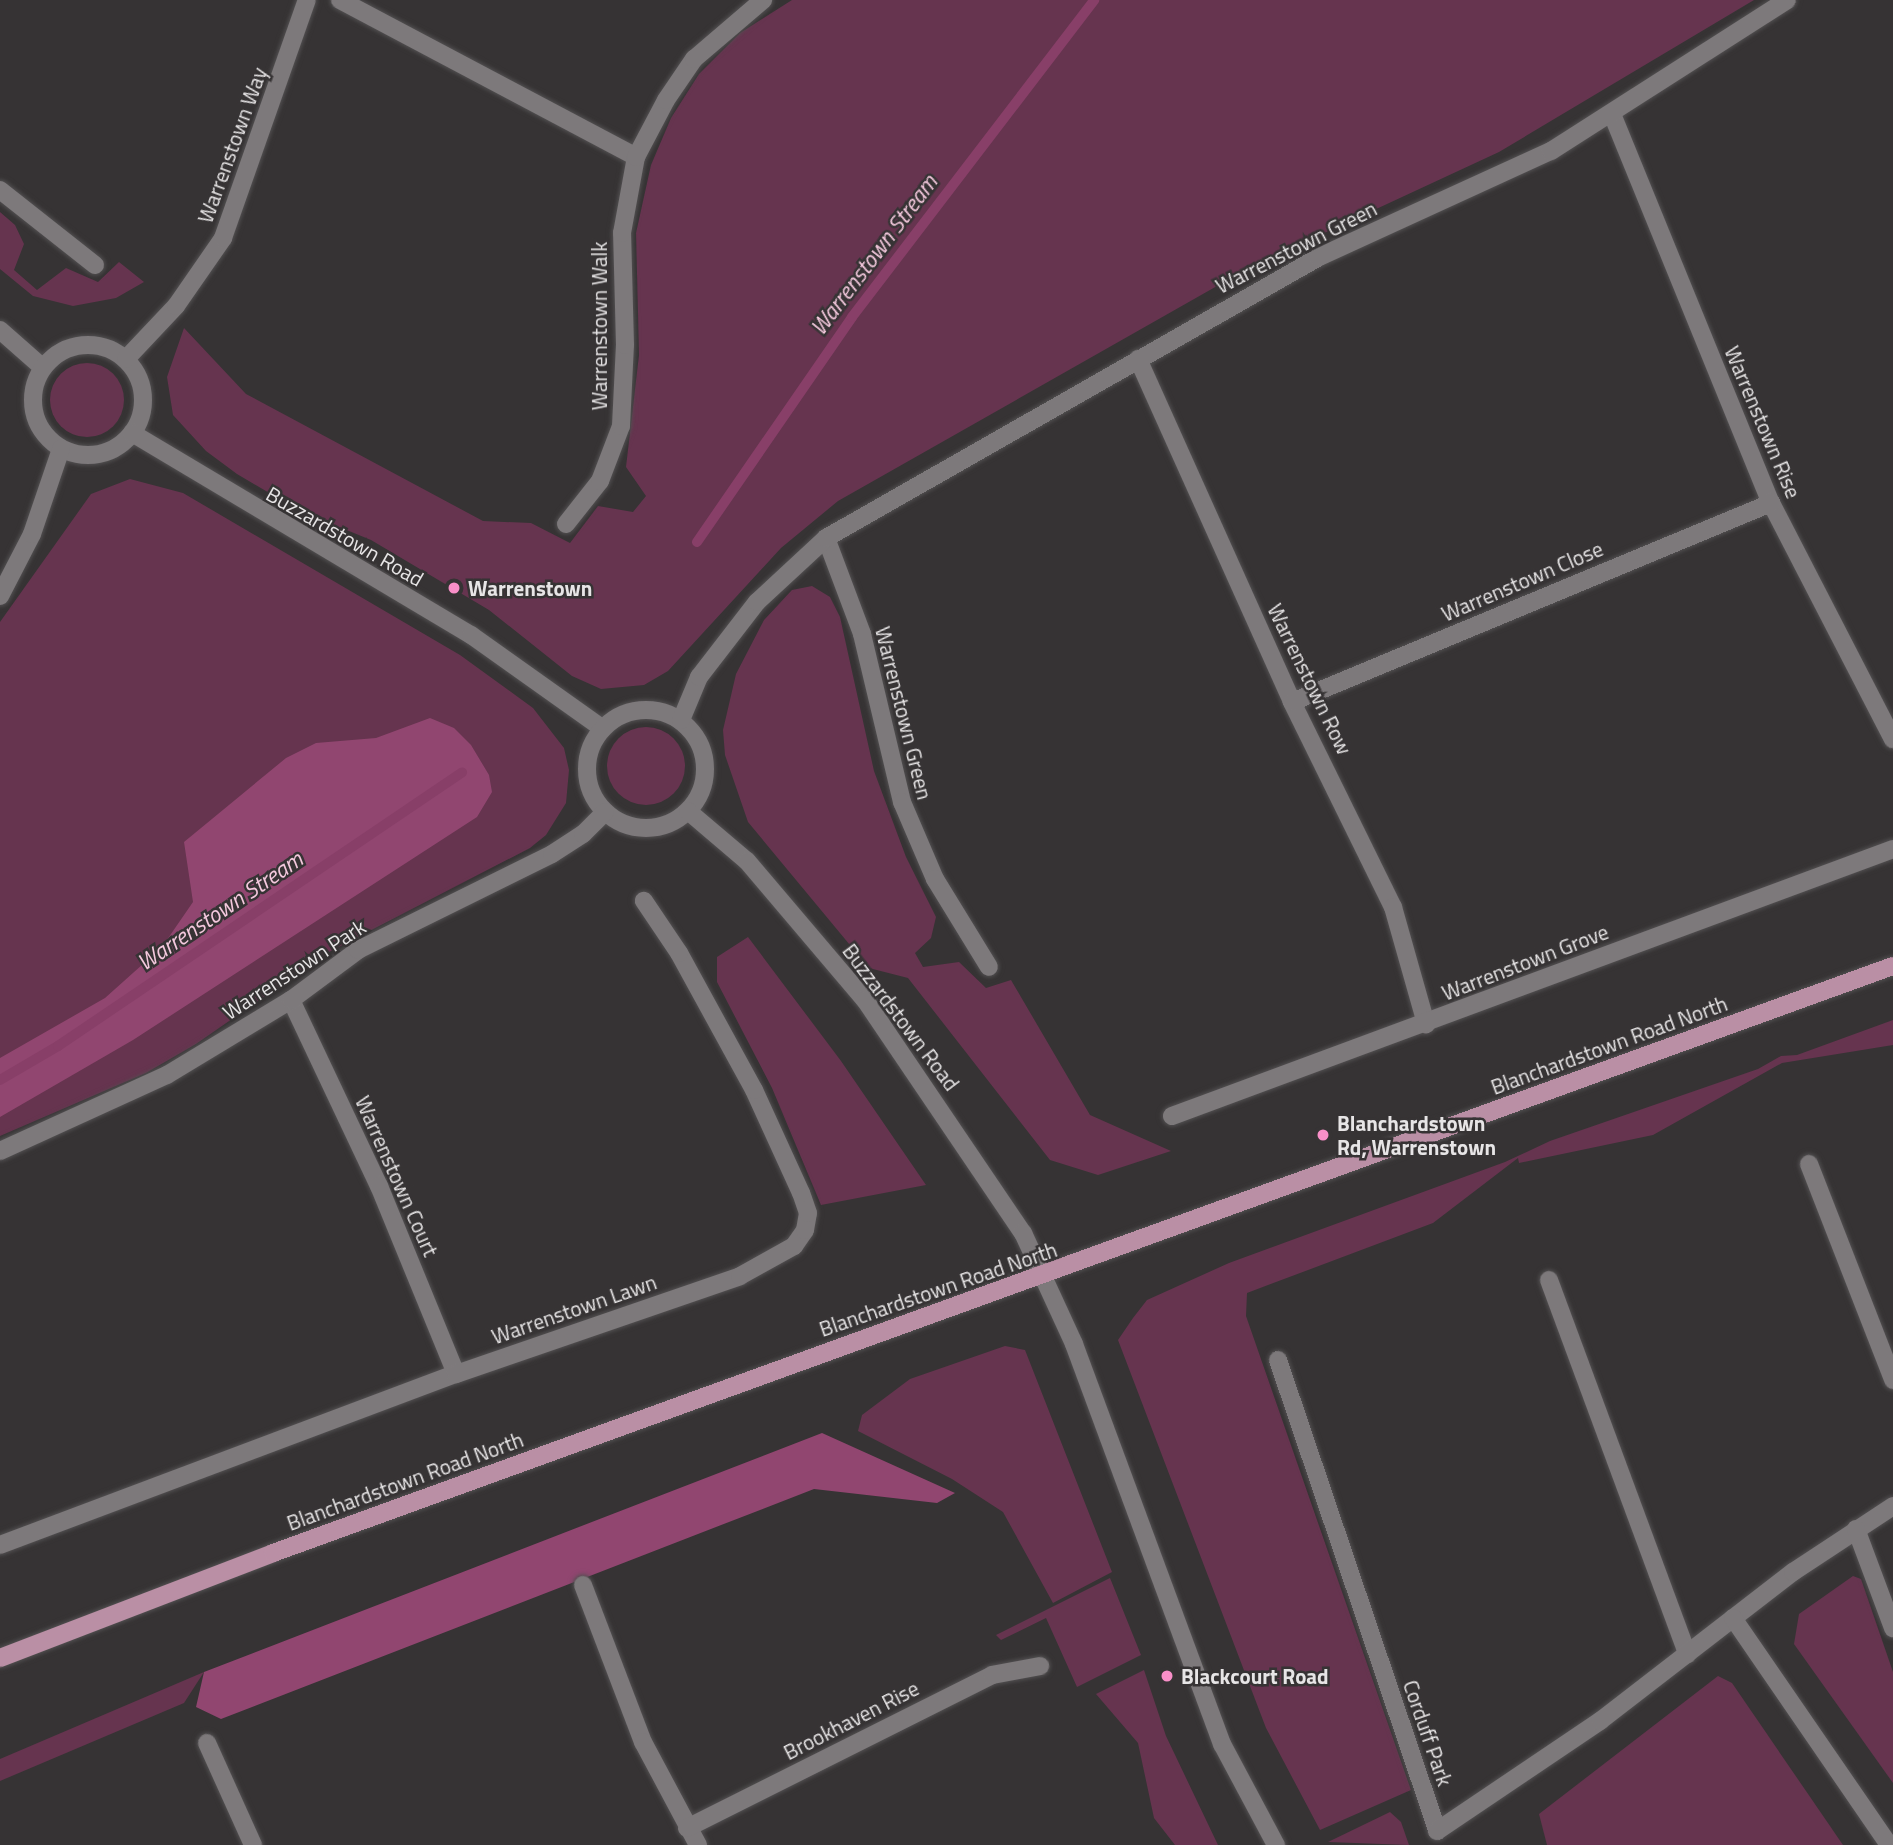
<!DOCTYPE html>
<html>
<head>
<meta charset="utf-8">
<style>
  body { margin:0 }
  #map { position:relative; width:1893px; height:1845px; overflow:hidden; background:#363334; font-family:"Titillium Web",sans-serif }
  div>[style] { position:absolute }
  .green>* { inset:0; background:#66344f }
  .round { border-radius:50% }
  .forest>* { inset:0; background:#914670 }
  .stream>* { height:10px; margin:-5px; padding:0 5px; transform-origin:5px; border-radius:5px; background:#883f68 }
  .roads { filter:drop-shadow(0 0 2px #525051) drop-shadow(0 0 2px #525051) }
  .minor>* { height:18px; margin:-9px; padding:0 9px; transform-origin:9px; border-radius:9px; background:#7d797b }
  .minor>.ring { margin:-9px; padding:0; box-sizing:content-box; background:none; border:18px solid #7d797b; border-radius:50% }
  .major>* { height:18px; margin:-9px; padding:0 9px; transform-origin:9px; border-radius:9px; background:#ba8fa5 }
  .dots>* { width:19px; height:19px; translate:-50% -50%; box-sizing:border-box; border:4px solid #363334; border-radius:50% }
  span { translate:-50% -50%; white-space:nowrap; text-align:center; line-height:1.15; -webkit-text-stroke:5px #363334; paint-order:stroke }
  .street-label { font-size:21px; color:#e7e5e6 }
  .poi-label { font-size:21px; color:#e7e5e6; font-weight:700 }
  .left { translate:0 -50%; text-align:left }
  .water-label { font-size:23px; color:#f5c9de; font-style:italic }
</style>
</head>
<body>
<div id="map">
  <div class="green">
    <div style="clip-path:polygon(792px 0,1754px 0,1499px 152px,1247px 269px,838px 501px,781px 548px,668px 671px,644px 685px,601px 689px,572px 676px,489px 610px,371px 540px,300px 511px,237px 474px,206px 451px,173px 415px,167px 377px,184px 328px,246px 394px,483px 521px,531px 523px,570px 543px,598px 506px,633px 512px,646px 496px,626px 467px,639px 355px,636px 233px,651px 165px,671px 118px,699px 74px,740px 33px)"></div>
    <div style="clip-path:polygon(0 212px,15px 225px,24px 244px,14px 270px,37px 290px,66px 268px,98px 282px,119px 262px,144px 282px,116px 298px,73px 306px,33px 296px,0 269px)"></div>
    <div class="round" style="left:50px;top:363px;width:74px;height:74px"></div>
    <div style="clip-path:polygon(130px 479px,183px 493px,460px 655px,533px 708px,564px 748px,569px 770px,566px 803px,546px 835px,530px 848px,327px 953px,196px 1044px,146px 1073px,0 1136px,0 622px,91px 494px)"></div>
    <div style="clip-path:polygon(812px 586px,830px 597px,840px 617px,874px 771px,906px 857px,936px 917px,931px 938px,915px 953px,923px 967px,959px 962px,986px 988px,1011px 980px,1090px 1115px,1171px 1151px,1098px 1175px,1050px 1160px,908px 978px,869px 968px,748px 822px,725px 755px,723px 730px,736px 674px,764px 620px,792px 590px)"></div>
    <div class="round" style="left:607px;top:727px;width:78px;height:78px"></div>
    <div style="clip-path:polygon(748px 937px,841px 1061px,926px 1185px,821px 1205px,772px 1088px,717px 982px,717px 957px)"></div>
    <div style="clip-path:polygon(1893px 1020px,1893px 1045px,1782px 1063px,1653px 1135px,1519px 1163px,1518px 1158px,1433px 1223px,1247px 1293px,1246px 1316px,1411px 1790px,1320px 1830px,1266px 1728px,1118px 1340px,1133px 1318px,1147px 1300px,1229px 1263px,1505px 1162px,1550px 1141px,1758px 1069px,1781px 1056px,1797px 1055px)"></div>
    <div style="clip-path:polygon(1005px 1346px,1025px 1350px,1112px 1572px,1053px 1603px,1003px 1512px,952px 1479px,858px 1431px,862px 1415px,910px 1379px)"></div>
    <div style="clip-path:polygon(1853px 1576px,1861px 1579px,1893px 1672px,1893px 1783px,1794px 1644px,1799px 1614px)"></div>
    <div style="clip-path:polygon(1110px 1578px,1141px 1655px,1077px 1687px,1046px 1618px,1001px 1640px,996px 1635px)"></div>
    <div style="clip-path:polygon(1144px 1670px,1166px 1736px,1218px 1845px,1175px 1845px,1154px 1818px,1138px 1743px,1096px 1694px)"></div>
    <div style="clip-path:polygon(204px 1672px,184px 1703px,0 1781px,0 1759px)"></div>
    <div style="clip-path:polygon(1718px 1676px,1732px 1683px,1843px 1845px,1547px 1845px,1539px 1814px)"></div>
    <div style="clip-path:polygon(1390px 1812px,1401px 1822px,1409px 1845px,1328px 1842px)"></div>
  </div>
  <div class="forest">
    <div style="clip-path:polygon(430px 718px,454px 728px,471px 745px,489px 775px,492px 792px,477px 817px,133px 1040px,0 1117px,0 1058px,105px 998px,162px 947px,193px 902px,184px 842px,286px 758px,316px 743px,376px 738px)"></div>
    <div style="clip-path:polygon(822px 1433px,955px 1493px,937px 1503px,814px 1489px,221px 1719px,196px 1707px,204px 1672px)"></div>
  </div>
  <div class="stream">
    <div style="left:697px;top:542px;width:273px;rotate:-55.4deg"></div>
    <div style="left:852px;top:317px;width:399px;rotate:-52.6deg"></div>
    <div style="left:0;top:1080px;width:67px;rotate:-30.4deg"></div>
    <div style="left:58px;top:1046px;width:488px;rotate:-34.1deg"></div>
  </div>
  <div class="roads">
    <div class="minor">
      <div style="left:340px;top:0;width:335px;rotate:27.9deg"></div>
      <div style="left:1612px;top:114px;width:420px;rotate:67.8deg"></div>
      <div style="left:1771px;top:503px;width:266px;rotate:62.7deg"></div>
      <div style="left:0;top:190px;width:121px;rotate:38.3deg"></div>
      <div style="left:0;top:330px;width:56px;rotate:41.4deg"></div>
      <div class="ring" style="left:33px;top:345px;width:92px;height:92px"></div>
      <div style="left:126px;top:359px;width:73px;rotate:-46.7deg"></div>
      <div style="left:176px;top:306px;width:83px;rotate:-55.3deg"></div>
      <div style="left:223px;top:238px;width:252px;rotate:-70.6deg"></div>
      <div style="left:1138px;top:359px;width:376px;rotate:65.8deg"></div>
      <div style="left:1292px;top:702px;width:229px;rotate:63.8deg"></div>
      <div style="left:1393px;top:907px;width:122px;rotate:74.2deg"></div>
      <div style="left:132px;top:433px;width:395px;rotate:30.8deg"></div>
      <div style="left:471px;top:635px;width:161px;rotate:35.4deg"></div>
      <div style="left:566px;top:524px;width:55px;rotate:-51.7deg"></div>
      <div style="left:600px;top:481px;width:59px;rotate:-69.1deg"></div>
      <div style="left:621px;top:426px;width:81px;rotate:-87.2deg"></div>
      <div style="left:625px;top:345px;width:112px;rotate:-91.5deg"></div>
      <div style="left:622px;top:233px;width:77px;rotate:-79.6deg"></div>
      <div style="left:636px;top:157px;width:64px;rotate:-62.2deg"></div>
      <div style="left:666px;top:100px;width:50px;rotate:-55.7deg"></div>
      <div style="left:694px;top:59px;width:91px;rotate:-40.5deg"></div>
      <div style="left:826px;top:538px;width:103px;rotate:69.4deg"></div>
      <div style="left:862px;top:634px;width:173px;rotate:76.6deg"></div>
      <div style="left:902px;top:802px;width:84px;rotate:66.8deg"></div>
      <div style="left:935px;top:879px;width:103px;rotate:58.5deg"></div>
      <div style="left:0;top:596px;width:70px;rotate:-62.7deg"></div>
      <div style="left:32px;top:534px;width:90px;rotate:-71.2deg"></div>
      <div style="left:1292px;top:702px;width:519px;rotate:-22.56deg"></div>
      <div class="ring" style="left:587px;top:710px;width:100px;height:100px"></div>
      <div style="left:681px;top:720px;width:47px;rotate:-67.3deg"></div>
      <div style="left:699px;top:677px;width:95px;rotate:-52.3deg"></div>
      <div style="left:757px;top:602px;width:94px;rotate:-42.8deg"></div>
      <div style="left:826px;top:538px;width:567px;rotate:-29.68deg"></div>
      <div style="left:1319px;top:257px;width:255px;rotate:-24.6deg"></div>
      <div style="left:1551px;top:151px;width:280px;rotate:-32.6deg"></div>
      <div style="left:688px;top:811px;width:77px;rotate:40.3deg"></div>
      <div style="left:747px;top:861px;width:182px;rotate:49.7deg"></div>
      <div style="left:865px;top:1000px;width:282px;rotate:55.9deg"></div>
      <div style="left:1023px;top:1233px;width:122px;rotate:65.3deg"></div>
      <div style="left:1074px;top:1344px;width:427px;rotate:69.7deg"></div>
      <div style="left:1222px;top:1744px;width:115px;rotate:61.9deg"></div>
      <div style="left:291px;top:1000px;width:206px;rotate:64.7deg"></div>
      <div style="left:379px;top:1186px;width:203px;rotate:67.7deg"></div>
      <div style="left:1172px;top:1116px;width:769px;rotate:-20.32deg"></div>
      <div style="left:0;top:1151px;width:183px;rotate:-24.5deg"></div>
      <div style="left:167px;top:1075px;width:145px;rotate:-31.2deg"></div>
      <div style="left:291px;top:1000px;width:84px;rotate:-36.7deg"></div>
      <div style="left:358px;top:950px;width:216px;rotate:-26.3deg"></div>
      <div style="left:552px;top:854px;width:37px;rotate:-33deg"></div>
      <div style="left:583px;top:834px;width:31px;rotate:-45deg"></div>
      <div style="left:1809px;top:1164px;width:232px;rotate:68.7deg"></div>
      <div style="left:1549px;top:1280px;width:399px;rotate:69.7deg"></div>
      <div style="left:1278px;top:1360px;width:497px;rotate:71.3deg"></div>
      <div style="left:1437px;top:1831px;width:197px;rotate:-34deg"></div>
      <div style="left:1600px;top:1721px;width:244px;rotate:-37.7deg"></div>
      <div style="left:1793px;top:1572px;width:120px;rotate:-33.4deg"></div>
      <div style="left:1856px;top:1529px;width:106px;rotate:69.5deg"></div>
      <div style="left:0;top:1545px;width:487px;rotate:-20.6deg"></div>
      <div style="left:456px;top:1374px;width:300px;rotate:-19deg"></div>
      <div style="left:740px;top:1276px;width:62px;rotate:-29.1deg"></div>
      <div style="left:794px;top:1246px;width:19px;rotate:-55deg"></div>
      <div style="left:805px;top:1230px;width:17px;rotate:-80deg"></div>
      <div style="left:808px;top:1213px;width:21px;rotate:-109deg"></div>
      <div style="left:801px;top:1193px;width:113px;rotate:-114.5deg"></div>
      <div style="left:754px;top:1090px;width:156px;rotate:-118.7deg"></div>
      <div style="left:679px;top:953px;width:63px;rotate:-123.9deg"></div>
      <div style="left:583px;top:1585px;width:168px;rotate:69.1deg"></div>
      <div style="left:643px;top:1742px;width:117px;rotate:61.9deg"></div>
      <div style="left:1733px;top:1618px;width:275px;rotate:55.5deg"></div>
      <div style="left:207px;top:1743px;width:112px;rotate:65.7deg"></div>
      <div style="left:687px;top:1828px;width:341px;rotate:-26.6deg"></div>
      <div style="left:992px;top:1675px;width:49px;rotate:-10.6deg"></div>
    </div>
    <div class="major">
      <div style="left:0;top:1658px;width:292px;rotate:-21deg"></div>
      <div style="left:273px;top:1553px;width:1723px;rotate:-19.92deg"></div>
    </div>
  </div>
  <div class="dots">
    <div style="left:454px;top:588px;background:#f98fc8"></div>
    <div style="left:1323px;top:1135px;background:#f98fc8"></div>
    <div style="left:1167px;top:1676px;background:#f98fc8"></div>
  </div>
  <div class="street-label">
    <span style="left:232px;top:145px;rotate:-70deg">Warrenstown Way</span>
    <span style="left:1296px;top:247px;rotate:-27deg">Warrenstown Green</span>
    <span style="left:599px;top:326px;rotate:-90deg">Warrenstown Walk</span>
    <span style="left:1763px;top:422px;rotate:67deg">Warrenstown Rise</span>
    <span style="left:345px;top:536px;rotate:30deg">Buzzardstown Road</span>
    <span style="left:1522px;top:581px;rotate:-23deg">Warrenstown Close</span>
    <span style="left:1310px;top:679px;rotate:64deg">Warrenstown Row</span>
    <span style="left:904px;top:713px;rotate:76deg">Warrenstown Green</span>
    <span style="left:1525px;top:962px;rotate:-21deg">Warrenstown Grove</span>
    <span style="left:294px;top:969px;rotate:-33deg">Warrenstown Park</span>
    <span style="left:901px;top:1017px;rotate:53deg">Buzzardstown Road</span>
    <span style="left:1609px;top:1045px;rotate:-20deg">Blanchardstown Road North</span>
    <span style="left:397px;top:1176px;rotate:66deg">Warrenstown Court</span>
    <span style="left:938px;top:1289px;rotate:-19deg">Blanchardstown Road North</span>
    <span style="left:574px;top:1309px;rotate:-19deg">Warrenstown Lawn</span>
    <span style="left:405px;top:1481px;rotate:-20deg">Blanchardstown Road North</span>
    <span style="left:851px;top:1720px;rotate:-27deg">Brookhaven Rise</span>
    <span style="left:1428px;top:1733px;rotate:71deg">Corduff Park</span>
  </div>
  <div class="poi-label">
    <span class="left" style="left:468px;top:588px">Warrenstown</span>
    <span class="left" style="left:1337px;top:1135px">Blanchardstown<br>Rd, Warrenstown</span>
    <span class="left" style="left:1181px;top:1676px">Blackcourt Road</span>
  </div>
  <div class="water-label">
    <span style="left:874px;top:255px;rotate:-53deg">Warrenstown Stream</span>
    <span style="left:220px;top:911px;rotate:-34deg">Warrenstown Stream</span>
  </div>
</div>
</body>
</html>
